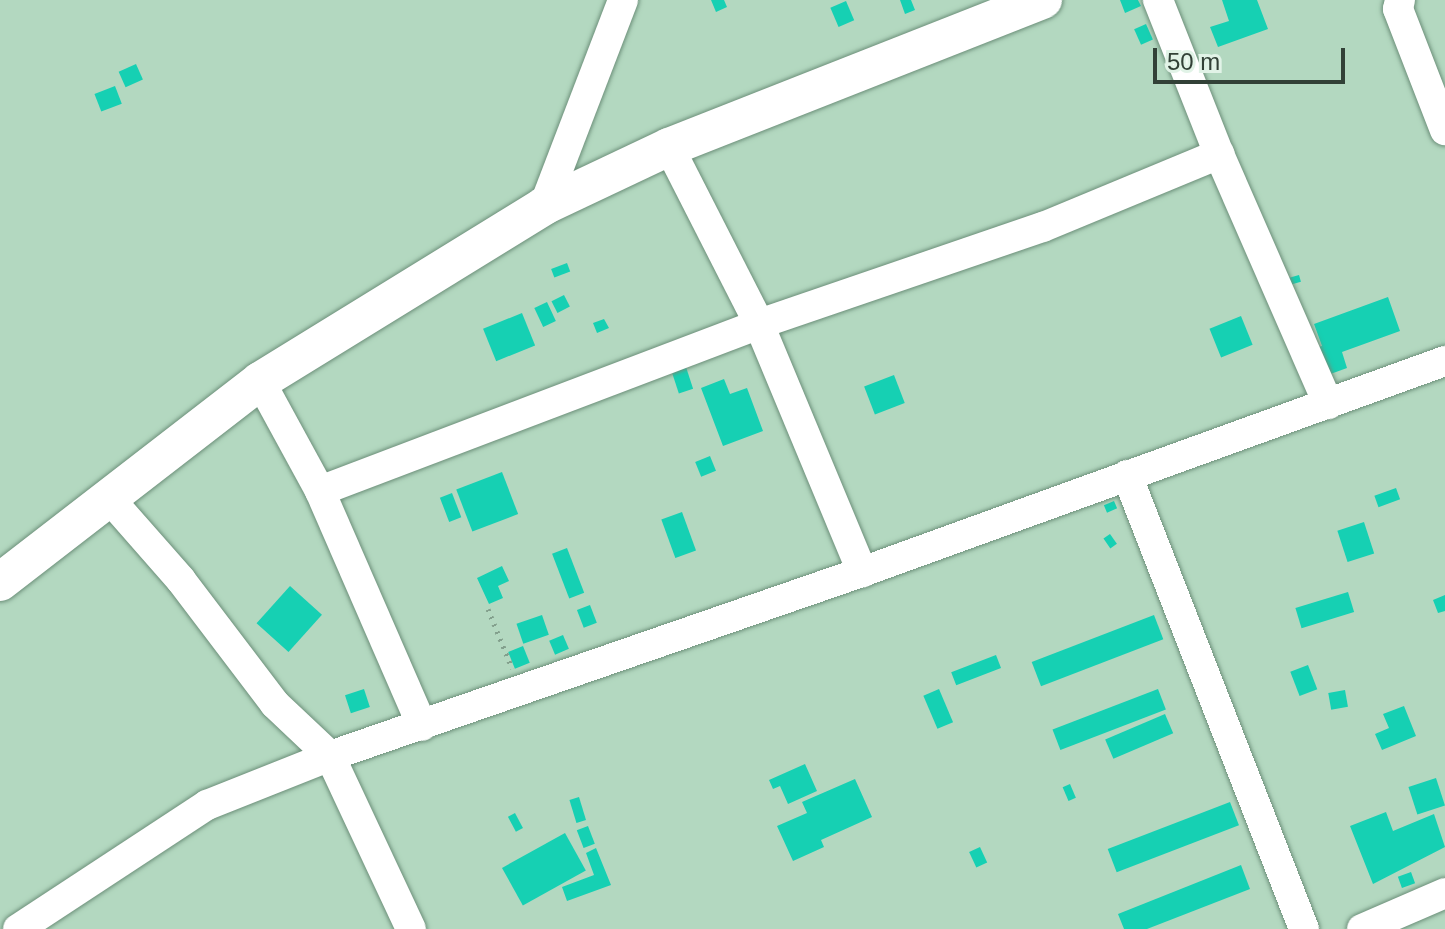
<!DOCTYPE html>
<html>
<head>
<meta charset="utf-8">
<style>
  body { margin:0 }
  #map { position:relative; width:1445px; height:929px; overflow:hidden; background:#b3d8c0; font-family:Arial,sans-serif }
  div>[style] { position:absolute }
  .building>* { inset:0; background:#16d0b3; transform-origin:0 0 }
  .path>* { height:5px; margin-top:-2.5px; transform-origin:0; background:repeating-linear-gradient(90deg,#83a08d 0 2px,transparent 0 8px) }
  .roads { filter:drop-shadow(0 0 2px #6c8f79) drop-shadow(0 0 2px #6c8f79) }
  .minor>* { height:30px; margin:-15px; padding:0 15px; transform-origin:15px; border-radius:15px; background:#fff }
  .tertiary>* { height:38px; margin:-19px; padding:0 19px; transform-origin:19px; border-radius:19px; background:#fff }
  span { translate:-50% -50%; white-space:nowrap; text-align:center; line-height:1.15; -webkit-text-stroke:7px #e1f3e7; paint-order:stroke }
  .scale { position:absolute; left:1153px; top:48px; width:192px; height:36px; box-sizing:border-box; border:4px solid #324137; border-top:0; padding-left:10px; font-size:24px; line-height:28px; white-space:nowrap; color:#324137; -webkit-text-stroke:6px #e1f3e7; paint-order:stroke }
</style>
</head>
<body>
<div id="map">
  <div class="building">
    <div style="clip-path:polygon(711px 0,724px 0,727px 7px,716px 12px)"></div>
    <div style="clip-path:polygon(900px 0,911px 0,915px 10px,905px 14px)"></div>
    <div style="clip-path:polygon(1120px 0,1138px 0,1141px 6px,1125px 13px)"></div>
    <div style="clip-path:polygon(1222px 0,1257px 0,1268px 29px,1218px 47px,1210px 27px,1229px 21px)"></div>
    <div style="left:846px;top:1px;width:21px;height:17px;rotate:67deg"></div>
    <div style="left:1146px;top:24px;width:17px;height:13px;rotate:66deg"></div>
    <div style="left:136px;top:64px;width:17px;height:19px;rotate:66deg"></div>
    <div style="left:115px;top:86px;width:19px;height:22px;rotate:69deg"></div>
    <div style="left:567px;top:263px;width:9px;height:17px;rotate:69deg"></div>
    <div style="left:1299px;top:275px;width:7px;height:22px;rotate:74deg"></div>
    <div style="left:564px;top:295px;width:13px;height:14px;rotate:63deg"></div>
    <div style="clip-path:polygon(1388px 297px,1400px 331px,1342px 352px,1347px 368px,1325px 376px,1315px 348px,1322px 346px,1314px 324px)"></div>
    <div style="left:547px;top:302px;width:21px;height:14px;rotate:65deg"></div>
    <div style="left:522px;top:313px;width:35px;height:42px;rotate:68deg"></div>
    <div style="left:1241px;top:316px;width:31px;height:34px;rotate:68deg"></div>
    <div style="clip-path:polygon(604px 319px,609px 328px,597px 333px,593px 323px)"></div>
    <div style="left:686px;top:367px;width:23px;height:15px;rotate:72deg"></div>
    <div style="left:894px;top:375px;width:30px;height:32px;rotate:69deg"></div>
    <div style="clip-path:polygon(724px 379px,730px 394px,747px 388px,763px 431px,723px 446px,701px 388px)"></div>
    <div style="left:710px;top:456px;width:16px;height:16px;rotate:68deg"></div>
    <div style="left:502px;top:472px;width:45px;height:49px;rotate:69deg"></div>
    <div style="left:1396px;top:488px;width:12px;height:23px;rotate:70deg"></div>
    <div style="left:452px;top:493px;width:26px;height:13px;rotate:69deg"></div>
    <div style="left:1114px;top:501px;width:8px;height:11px;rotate:67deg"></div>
    <div style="left:682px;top:512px;width:41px;height:22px;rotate:70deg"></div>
    <div style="left:1364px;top:522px;width:33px;height:28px;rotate:72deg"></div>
    <div style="left:1110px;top:534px;width:12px;height:8px;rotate:55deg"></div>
    <div style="left:567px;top:548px;width:48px;height:16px;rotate:69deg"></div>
    <div style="clip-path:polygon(502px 566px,509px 581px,498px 586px,503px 598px,489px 604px,477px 578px)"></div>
    <div style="left:290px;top:586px;width:43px;height:50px;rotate:42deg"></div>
    <div style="left:1348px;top:592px;width:21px;height:55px;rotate:73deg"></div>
    <div style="clip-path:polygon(1445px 595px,1445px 611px,1438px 613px,1433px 600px)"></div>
    <div style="left:590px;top:605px;width:19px;height:14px;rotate:69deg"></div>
    <div style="left:542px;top:615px;width:21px;height:27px;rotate:71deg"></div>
    <div style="left:1154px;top:615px;width:26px;height:131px;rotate:69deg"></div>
    <div style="left:563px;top:635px;width:15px;height:15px;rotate:67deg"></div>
    <div style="left:523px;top:646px;width:18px;height:16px;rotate:68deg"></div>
    <div style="left:996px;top:655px;width:14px;height:48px;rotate:69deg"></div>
    <div style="left:1308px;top:665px;width:26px;height:19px;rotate:69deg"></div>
    <div style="left:364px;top:689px;width:19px;height:20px;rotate:72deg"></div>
    <div style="left:939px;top:689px;width:36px;height:17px;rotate:67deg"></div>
    <div style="left:1158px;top:689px;width:22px;height:113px;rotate:69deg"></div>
    <div style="left:1345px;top:690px;width:17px;height:17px;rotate:80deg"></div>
    <div style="clip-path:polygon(1404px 706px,1416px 736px,1382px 750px,1375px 734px,1389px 728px,1383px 714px)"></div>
    <div style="left:1165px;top:714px;width:21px;height:65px;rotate:67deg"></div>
    <div style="clip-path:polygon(805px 764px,817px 791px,788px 804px,780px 786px,773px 789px,769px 780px)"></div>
    <div style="left:1436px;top:778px;width:29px;height:29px;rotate:72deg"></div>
    <div style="clip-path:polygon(855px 779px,872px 817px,821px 840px,824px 847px,793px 861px,777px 826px,807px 813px,802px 802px)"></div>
    <div style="left:1070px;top:784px;width:15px;height:8px;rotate:67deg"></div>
    <div style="left:579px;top:797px;width:24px;height:10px;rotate:73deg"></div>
    <div style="left:1230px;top:802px;width:25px;height:131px;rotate:69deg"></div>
    <div style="clip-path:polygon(1386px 812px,1393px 831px,1434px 814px,1445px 847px,1373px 884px,1350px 826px)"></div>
    <div style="left:515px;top:813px;width:17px;height:8px;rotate:62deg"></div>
    <div style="left:588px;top:826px;width:19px;height:12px;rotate:69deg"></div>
    <div style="left:565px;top:833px;width:43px;height:72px;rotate:61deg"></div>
    <div style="left:980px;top:847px;width:17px;height:12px;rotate:65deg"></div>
    <div style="clip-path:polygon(596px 848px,611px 885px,567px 901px,562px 887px,594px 875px,586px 853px)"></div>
    <div style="clip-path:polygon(1241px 865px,1250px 889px,1147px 929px,1124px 929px,1118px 914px)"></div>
    <div style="left:1411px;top:872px;width:12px;height:14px;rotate:70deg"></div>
  </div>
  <div class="path">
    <div style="left:488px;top:609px;width:64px;rotate:67.9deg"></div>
  </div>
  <div class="roads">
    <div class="minor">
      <div style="left:1400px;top:0;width:9px;rotate:103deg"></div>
      <div style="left:1398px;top:9px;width:130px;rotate:68.8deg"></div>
      <div style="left:669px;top:147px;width:199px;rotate:63deg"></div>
      <div style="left:759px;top:324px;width:269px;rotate:67.4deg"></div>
      <div style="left:1219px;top:154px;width:273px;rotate:66.4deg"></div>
      <div style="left:544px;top:206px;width:221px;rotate:-69deg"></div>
      <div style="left:260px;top:381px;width:125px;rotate:61.4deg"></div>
      <div style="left:320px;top:491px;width:256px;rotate:66.5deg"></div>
      <div style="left:1127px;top:475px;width:487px;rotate:68.7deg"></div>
      <div style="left:320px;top:491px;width:470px;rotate:-20.8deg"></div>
      <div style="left:759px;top:324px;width:300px;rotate:-18.9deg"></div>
      <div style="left:1043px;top:227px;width:191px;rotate:-22.5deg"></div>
      <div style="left:1219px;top:154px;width:166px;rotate:-111.6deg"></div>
      <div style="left:18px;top:929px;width:226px;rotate:-33.3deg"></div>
      <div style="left:207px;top:805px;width:132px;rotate:-21.7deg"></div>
      <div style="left:330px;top:756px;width:76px;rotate:-136.6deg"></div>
      <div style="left:275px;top:704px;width:156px;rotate:-127.2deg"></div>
      <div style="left:181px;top:580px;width:109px;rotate:-131.3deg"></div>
      <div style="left:411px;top:929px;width:191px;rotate:-115.1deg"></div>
      <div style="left:330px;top:756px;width:563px;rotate:-19.08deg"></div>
      <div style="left:862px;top:572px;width:620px;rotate:-19.9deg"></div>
      <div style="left:1362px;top:929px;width:90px;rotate:-23.4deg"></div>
    </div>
    <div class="tertiary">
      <div style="left:0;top:582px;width:329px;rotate:-37.7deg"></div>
      <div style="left:260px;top:381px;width:334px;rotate:-31.6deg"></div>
      <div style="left:544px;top:206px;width:138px;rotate:-25.3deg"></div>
      <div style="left:669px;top:147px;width:402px;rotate:-21.5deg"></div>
    </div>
  </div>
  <div class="scale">50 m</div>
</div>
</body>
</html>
